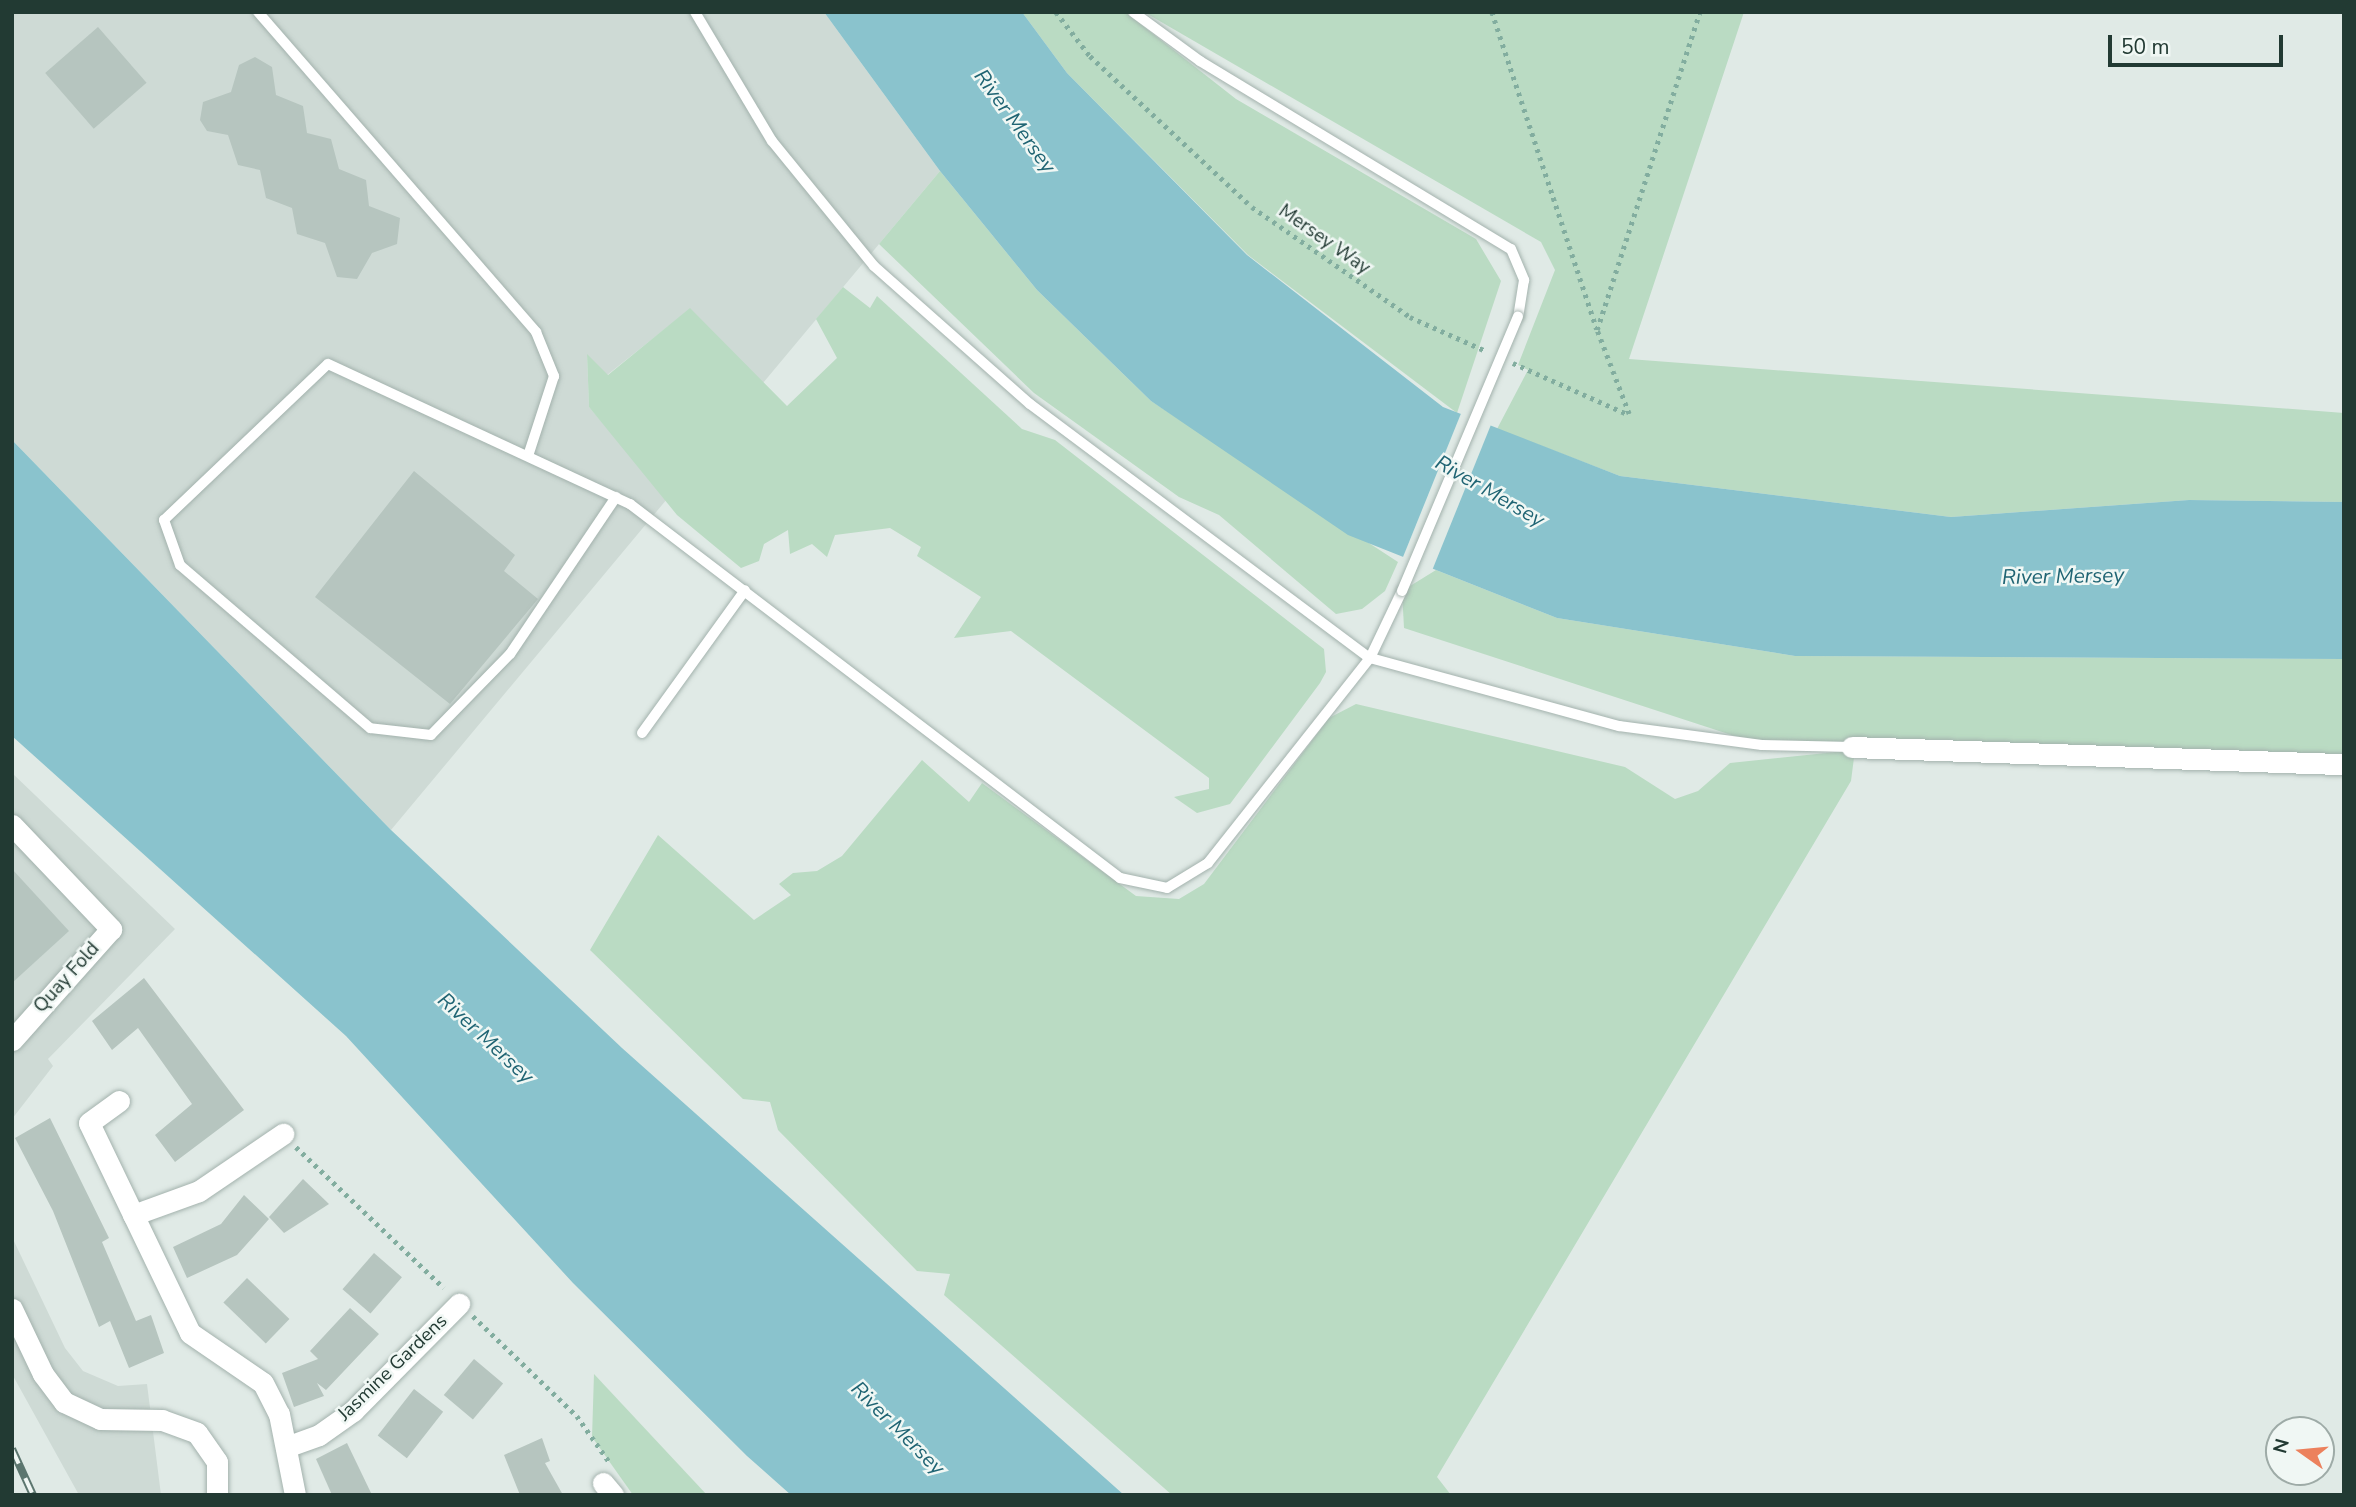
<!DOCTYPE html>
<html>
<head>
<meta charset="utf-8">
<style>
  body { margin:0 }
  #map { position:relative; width:2356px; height:1507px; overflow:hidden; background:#e0eae6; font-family:"Nunito Sans",sans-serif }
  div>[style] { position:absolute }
  .built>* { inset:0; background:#cedad5 }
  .green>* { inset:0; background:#badbc3 }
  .water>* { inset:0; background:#8ac3cd }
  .pier>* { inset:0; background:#e0eae6; transform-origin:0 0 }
  .building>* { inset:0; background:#b6c5bf; transform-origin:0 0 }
  .path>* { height:4.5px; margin-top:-2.25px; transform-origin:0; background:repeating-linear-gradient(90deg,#82ad9f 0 3.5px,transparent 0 8.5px) }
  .roads { filter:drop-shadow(0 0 2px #a3b2ad) drop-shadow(0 0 2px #a3b2ad) }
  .lane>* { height:10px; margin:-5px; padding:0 5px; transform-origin:5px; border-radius:5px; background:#fff }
  .street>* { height:21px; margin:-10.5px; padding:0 10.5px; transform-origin:10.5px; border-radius:10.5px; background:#fff }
  .rail>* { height:8px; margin-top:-4px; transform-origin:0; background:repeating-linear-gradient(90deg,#f0f7f4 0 16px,#5c766f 0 32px); box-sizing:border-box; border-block:2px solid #5c766f }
  .bridges { filter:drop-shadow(0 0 2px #a3b2ad) drop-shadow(0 0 2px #a3b2ad) }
  .lane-bridge>* { height:10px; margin:-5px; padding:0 5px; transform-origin:5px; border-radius:5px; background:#fff }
  span { translate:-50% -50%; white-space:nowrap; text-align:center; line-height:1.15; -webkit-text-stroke:5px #f0f7f4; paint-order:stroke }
  .street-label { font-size:19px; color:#223a33 }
  .water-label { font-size:21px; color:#1f6473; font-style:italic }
  .frame { position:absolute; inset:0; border:14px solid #223a33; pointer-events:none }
  .north { position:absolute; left:2265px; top:1416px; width:70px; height:70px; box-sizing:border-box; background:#f0f7f4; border:2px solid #9eaba7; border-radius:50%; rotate:285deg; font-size:19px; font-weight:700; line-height:28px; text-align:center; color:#223a33 }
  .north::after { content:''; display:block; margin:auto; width:24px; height:32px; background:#ec815d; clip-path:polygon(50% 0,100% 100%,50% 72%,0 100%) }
  .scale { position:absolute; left:2108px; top:35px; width:175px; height:32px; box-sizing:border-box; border:4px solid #223a33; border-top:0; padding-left:9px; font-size:21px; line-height:24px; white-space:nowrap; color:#223a33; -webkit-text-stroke:5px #f0f7f4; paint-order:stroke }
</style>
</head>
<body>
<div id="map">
  <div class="built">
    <div style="clip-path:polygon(12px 12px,824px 12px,940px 171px,763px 383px,690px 309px,607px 375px,587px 355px,589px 407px,667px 499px,391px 830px,12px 440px)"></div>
    <div style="clip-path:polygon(12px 773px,175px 929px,48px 1059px,53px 1066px,12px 1119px)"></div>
    <div style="clip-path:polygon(12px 1237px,65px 1348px,83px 1371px,118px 1386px,147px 1384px,161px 1495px,79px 1495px,12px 1374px)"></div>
  </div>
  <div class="green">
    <div style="clip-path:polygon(1022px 12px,1125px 12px,1236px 99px,1476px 239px,1501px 281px,1457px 413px,1248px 255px,1067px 73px)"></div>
    <div style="clip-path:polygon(1144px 12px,1744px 12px,1629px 359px,2344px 413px,2344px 502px,2189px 500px,1951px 517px,1620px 476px,1497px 429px,1528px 370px,1518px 365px,1555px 270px,1541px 242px)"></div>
    <div style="clip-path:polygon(940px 171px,1037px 290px,1151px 401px,1398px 562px,1385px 591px,1362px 609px,1336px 614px,1219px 515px,1179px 497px,1034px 393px,879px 244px)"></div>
    <div style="clip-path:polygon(843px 287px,870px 308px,877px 296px,1022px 429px,1055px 440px,1324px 649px,1326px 672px,1320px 683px,1230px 804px,1197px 813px,1174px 797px,1209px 789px,1209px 778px,1011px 631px,954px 638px,981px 597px,917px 556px,921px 547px,890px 528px,835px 535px,827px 557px,812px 544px,790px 554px,788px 530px,764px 544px,759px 561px,741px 568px,677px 515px,589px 407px,587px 354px,608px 375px,690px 308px,787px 406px,837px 358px,816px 319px)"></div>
    <div style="clip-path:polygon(1436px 570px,1557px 618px,1795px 656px,2344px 659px,2344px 764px,1762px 745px,1404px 628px,1402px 591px)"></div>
    <div style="clip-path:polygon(1356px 704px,1625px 767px,1675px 799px,1698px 791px,1730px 763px,1855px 750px,1851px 781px,1437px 1477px,1451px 1495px,1172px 1495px,944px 1295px,950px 1274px,917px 1271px,778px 1130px,770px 1102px,743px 1099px,590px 950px,658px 835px,754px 920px,791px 895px,779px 884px,793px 873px,817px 871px,842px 856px,922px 760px,969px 802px,982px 783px,1136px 896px,1179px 899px,1204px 884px,1329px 718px)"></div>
    <div style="clip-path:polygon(594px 1374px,707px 1495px,633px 1495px,592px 1437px)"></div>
  </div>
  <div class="water">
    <div style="clip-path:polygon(824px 12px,1022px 12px,1067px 73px,1247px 255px,1443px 407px,1620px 476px,1951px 517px,2189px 500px,2344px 502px,2344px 659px,1795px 656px,1557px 618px,1348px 535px,1151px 401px,1037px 290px,940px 171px)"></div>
    <div style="clip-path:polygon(12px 440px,391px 830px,622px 1048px,1124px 1495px,791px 1495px,747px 1456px,573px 1283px,346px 1036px,12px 736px)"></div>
  </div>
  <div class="pier">
    <div style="left:1462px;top:411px;width:32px;height:161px;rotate:22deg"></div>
  </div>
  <div class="building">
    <div style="left:98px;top:27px;width:74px;height:70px;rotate:49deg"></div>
    <div style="clip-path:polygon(255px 57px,272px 67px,276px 95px,303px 106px,307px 133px,331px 139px,339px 169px,366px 180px,369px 206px,400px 218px,397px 244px,372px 253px,357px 279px,337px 277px,325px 243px,297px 234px,292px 208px,266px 198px,260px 170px,238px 165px,228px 135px,207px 131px,200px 120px,203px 102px,231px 92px,239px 65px)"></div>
    <div style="clip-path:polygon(414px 471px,515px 555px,504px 571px,538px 599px,450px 704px,315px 597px)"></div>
    <div style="clip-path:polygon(12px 869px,69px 931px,12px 983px)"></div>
    <div style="clip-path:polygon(144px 978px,244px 1110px,175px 1162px,155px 1135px,192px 1104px,138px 1028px,112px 1050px,92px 1021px)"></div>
    <div style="clip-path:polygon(50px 1118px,109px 1238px,102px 1242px,136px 1321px,151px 1315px,164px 1353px,129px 1368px,110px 1321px,99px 1327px,53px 1211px,15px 1138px)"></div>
    <div style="clip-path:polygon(303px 1179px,329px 1204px,284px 1233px,269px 1217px)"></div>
    <div style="clip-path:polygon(244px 1195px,269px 1219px,237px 1255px,187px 1278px,173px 1247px,221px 1224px)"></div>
    <div style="left:374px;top:1253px;width:37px;height:48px;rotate:41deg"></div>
    <div style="left:247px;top:1278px;width:59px;height:34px;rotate:44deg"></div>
    <div style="clip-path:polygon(350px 1308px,379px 1334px,326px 1390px,317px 1383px,324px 1396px,294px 1407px,282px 1373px,318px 1359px,310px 1351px)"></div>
    <div style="left:474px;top:1359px;width:38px;height:47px;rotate:40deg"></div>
    <div style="left:414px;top:1389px;width:37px;height:59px;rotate:38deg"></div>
    <div style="clip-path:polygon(542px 1438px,550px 1461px,545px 1463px,563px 1495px,520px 1495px,504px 1455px)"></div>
    <div style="clip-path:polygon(347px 1443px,372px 1495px,332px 1495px,316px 1459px)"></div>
  </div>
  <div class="path">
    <div style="left:1056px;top:12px;width:56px;rotate:52.3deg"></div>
    <div style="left:1090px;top:56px;width:221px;rotate:43deg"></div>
    <div style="left:1252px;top:207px;width:193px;rotate:34.8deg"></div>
    <div style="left:1410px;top:317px;width:83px;rotate:24.1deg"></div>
    <div style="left:1492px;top:12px;width:334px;rotate:71.7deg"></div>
    <div style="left:1513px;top:363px;width:127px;rotate:24.1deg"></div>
    <div style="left:1629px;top:414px;width:90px;rotate:-110.9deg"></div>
    <div style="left:1597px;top:330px;width:334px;rotate:-72.1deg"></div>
    <div style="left:296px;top:1147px;width:204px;rotate:43.6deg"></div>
    <div style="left:473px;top:1316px;width:144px;rotate:43.9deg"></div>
    <div style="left:577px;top:1416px;width:57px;rotate:54.9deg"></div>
  </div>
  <div class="roads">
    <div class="lane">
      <div style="left:258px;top:12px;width:424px;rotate:49deg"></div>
      <div style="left:536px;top:332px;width:48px;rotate:67.8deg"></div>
      <div style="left:554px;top:376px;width:84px;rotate:108deg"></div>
      <div style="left:695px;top:12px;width:150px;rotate:59.2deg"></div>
      <div style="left:772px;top:141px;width:161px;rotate:50.8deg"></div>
      <div style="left:874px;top:266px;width:208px;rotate:41.5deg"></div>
      <div style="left:1030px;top:404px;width:424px;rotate:36.8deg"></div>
      <div style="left:1370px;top:658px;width:258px;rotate:15.3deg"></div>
      <div style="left:1619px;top:726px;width:144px;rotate:7.6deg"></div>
      <div style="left:1762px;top:745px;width:90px;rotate:1.3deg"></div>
      <div style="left:1133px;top:12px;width:83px;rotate:36.2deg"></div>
      <div style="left:1200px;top:61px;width:363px;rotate:31.2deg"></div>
      <div style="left:1511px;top:249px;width:34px;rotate:67deg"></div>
      <div style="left:1524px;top:280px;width:36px;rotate:99deg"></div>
      <div style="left:616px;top:497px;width:189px;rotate:124deg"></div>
      <div style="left:510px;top:654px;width:113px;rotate:134.3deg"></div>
      <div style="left:431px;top:735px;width:61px;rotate:-173.5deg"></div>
      <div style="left:370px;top:728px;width:250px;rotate:-139.4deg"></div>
      <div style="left:180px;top:565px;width:48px;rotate:-109.6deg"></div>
      <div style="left:164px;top:520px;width:226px;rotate:-43.6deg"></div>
      <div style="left:328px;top:364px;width:333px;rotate:24.9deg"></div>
      <div style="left:630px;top:504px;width:616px;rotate:37.35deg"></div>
      <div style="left:1120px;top:878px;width:48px;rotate:12deg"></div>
      <div style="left:1167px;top:888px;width:48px;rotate:-31.4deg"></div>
      <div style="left:1208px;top:863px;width:261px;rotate:-51.7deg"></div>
      <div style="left:1370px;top:658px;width:74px;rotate:-64.5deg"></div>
      <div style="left:642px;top:733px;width:176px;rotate:-54.2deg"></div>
    </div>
    <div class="street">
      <div style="left:1852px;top:747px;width:492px;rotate:2deg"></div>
      <div style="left:12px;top:825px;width:144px;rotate:46.4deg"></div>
      <div style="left:111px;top:929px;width:149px;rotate:131.7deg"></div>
      <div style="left:119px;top:1101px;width:37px;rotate:144deg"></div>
      <div style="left:89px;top:1123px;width:233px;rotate:64.3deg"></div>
      <div style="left:190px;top:1333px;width:88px;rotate:34.4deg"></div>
      <div style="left:263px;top:1383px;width:35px;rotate:63deg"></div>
      <div style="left:279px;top:1414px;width:83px;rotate:78.8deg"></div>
      <div style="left:133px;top:1215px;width:70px;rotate:-20deg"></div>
      <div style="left:199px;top:1191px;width:102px;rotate:-34.2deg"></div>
      <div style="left:12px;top:1309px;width:72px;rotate:64.5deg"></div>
      <div style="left:43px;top:1374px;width:35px;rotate:53deg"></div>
      <div style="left:64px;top:1402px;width:40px;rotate:25deg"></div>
      <div style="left:100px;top:1419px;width:62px;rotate:0.9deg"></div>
      <div style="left:162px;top:1420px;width:37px;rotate:20deg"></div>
      <div style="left:197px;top:1433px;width:35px;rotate:55deg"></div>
      <div style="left:217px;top:1462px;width:33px;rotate:90deg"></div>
      <div style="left:286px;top:1447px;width:35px;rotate:-20deg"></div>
      <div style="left:319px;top:1435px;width:42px;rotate:-35.2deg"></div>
      <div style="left:353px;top:1411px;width:151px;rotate:-45.3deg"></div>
      <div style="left:603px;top:1483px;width:16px;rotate:50deg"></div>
    </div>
  </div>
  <div class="rail">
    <div style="left:12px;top:1449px;width:51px;rotate:65.5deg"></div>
  </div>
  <div class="bridges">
    <div class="lane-bridge">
      <div style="left:1402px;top:591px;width:298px;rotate:-67.1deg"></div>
    </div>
  </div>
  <div class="street-label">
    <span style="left:1324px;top:240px;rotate:35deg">Mersey Way</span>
    <span style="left:67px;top:978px;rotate:-48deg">Quay Fold</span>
    <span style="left:393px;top:1368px;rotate:-44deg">Jasmine Gardens</span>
  </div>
  <div class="water-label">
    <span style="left:1015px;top:121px;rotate:54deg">River Mersey</span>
    <span style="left:1490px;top:491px;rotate:30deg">River Mersey</span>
    <span style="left:2063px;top:576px;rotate:-1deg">River Mersey</span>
    <span style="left:486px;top:1038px;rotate:43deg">River Mersey</span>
    <span style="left:898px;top:1428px;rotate:45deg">River Mersey</span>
  </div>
  <div class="frame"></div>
  <div class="north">N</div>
  <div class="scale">50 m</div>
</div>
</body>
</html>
